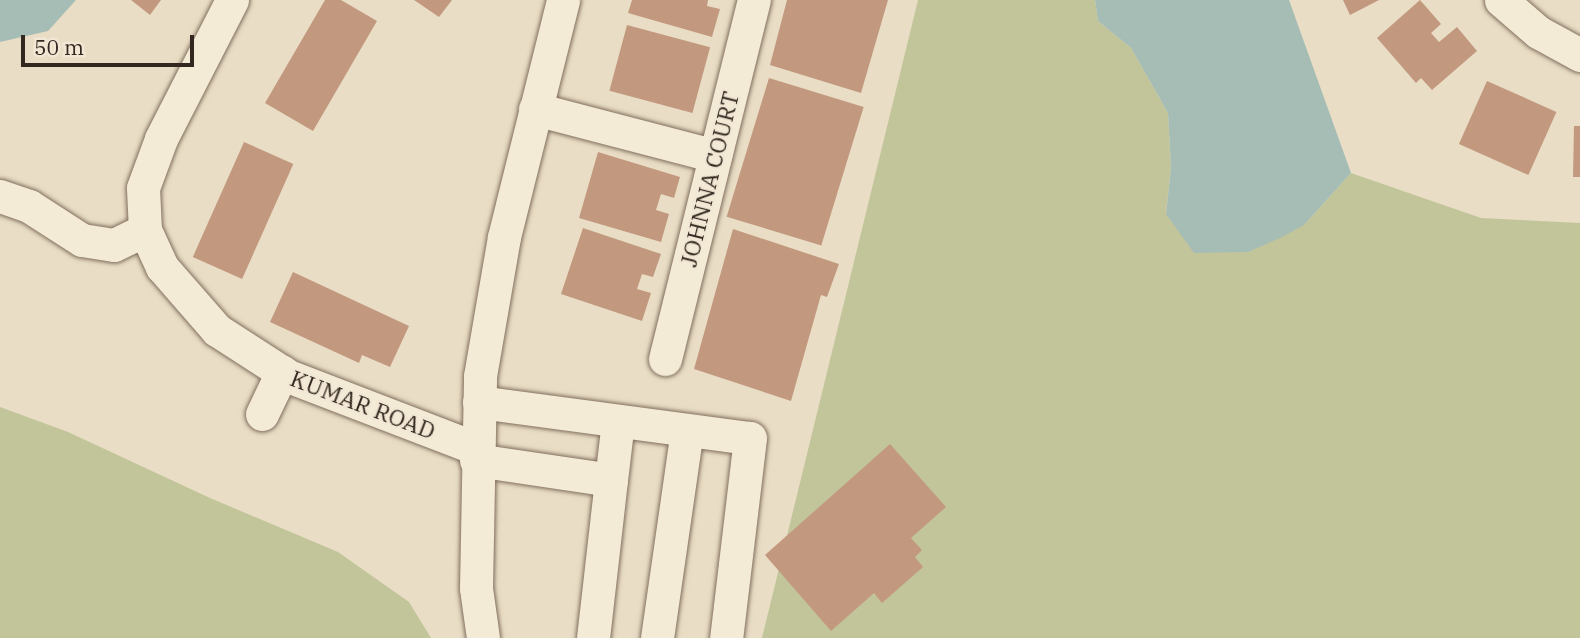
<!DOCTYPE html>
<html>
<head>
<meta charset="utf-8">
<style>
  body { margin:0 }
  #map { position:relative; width:1580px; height:638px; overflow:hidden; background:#e9ddc5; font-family:"IBM Plex Serif",serif }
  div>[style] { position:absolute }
  .green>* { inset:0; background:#c2c59a }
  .water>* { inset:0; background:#a6bdb5 }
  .building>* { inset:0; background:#c2997f; transform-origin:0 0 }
  .roads { filter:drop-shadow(0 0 2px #816f5d) drop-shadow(0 0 2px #816f5d) }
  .minor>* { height:33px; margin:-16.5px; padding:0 16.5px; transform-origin:16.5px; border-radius:16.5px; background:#f4ebd7 }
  span { translate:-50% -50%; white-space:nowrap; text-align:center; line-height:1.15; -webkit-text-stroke:5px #f1e7d4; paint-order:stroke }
  .street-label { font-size:23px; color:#33281f }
  .scale { position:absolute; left:21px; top:35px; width:173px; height:32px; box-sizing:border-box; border:4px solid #33281f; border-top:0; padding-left:9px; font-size:21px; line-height:24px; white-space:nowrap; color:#33281f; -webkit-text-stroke:5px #f1e7d4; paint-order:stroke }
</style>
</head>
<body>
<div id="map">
  <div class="green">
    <div style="clip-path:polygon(918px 0,1095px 0,1098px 21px,1131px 48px,1168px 113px,1171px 167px,1166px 213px,1304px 225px,1351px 173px,1481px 218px,1580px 223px,1580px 638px,762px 638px)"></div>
    <div style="clip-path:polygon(0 407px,68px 432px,210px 498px,338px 552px,409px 602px,431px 638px,0 638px)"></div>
  </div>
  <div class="water">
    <div style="clip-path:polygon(0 0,76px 0,48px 31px,0 42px)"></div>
    <div style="clip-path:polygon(1095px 0,1289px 0,1351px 173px,1304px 225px,1282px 237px,1248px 252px,1194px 253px,1166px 214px,1171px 167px,1168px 113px,1131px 48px,1098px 21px)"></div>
  </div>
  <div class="building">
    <div style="clip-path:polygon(131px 0,161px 0,150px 15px)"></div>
    <div style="clip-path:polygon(325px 0,341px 0,377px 21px,313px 131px,265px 103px)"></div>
    <div style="clip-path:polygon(414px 0,452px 0,439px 17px)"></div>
    <div style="clip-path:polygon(632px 0,708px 0,707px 6px,720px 9px,712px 37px,628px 13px)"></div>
    <div style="clip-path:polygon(787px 0,888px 0,861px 93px,770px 65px)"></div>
    <div style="clip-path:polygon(1343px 0,1379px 0,1350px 15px)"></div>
    <div style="clip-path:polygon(1420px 0,1441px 24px,1431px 33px,1439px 42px,1457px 27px,1477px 51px,1432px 90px,1421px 78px,1416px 83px,1377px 38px)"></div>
    <div style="left:627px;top:25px;width:86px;height:68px;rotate:15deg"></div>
    <div style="left:769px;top:78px;width:99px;height:145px;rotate:17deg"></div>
    <div style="left:1487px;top:81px;width:76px;height:69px;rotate:24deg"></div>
    <div style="clip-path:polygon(1574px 126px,1580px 126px,1580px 177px,1573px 177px)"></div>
    <div style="left:244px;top:142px;width:54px;height:126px;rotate:24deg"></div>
    <div style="clip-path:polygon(598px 152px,680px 177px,674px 198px,661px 194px,656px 210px,669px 214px,661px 242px,579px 218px)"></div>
    <div style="clip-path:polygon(583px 228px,661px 254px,653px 277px,642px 274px,637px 289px,651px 293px,642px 321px,561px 294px)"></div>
    <div style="clip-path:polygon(733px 229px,839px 264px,827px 297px,821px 295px,791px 401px,694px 369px)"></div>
    <div style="clip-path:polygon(293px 272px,409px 326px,390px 367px,362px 355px,359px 363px,270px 322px)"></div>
    <div style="clip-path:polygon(890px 444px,946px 507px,911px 538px,922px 550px,915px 557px,923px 567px,882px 603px,874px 593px,831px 631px,765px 555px)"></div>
  </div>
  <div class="roads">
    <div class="minor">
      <div style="left:232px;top:0;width:156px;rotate:117.1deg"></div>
      <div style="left:161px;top:139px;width:52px;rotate:110.2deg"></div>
      <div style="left:143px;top:188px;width:42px;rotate:87.3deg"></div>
      <div style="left:145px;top:230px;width:41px;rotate:65.3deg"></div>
      <div style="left:162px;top:267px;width:84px;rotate:48.9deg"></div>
      <div style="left:217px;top:330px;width:85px;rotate:32.9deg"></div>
      <div style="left:288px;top:376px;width:201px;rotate:21deg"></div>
      <div style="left:1501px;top:0;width:49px;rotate:40.9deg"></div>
      <div style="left:1538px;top:32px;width:48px;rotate:28.7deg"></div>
      <div style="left:535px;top:109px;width:186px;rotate:14.6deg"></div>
      <div style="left:0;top:196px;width:31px;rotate:19deg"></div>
      <div style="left:29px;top:206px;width:63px;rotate:32.7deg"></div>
      <div style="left:82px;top:240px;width:32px;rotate:9deg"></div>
      <div style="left:114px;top:245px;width:34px;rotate:-26deg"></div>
      <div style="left:665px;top:359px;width:370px;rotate:-76.1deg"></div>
      <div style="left:479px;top:402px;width:273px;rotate:7.6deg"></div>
      <div style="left:750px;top:438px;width:201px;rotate:96.8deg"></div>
      <div style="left:262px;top:414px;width:47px;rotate:-64.5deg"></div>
      <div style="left:476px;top:460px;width:136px;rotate:8.4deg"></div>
      <div style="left:611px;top:480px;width:159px;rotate:96.5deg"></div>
      <div style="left:611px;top:480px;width:59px;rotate:-83.2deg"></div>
      <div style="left:483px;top:638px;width:50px;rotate:-98deg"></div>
      <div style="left:476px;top:588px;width:212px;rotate:-88.9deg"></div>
      <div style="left:480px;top:376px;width:141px;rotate:-80.2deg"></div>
      <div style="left:504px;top:237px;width:244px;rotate:-76deg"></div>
      <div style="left:657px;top:638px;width:210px;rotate:-81.8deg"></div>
    </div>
  </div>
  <div class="street-label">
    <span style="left:709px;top:179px;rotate:-76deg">JOHNNA COURT</span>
    <span style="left:363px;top:404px;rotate:21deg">KUMAR ROAD</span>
  </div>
  <div class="scale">50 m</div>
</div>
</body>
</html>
